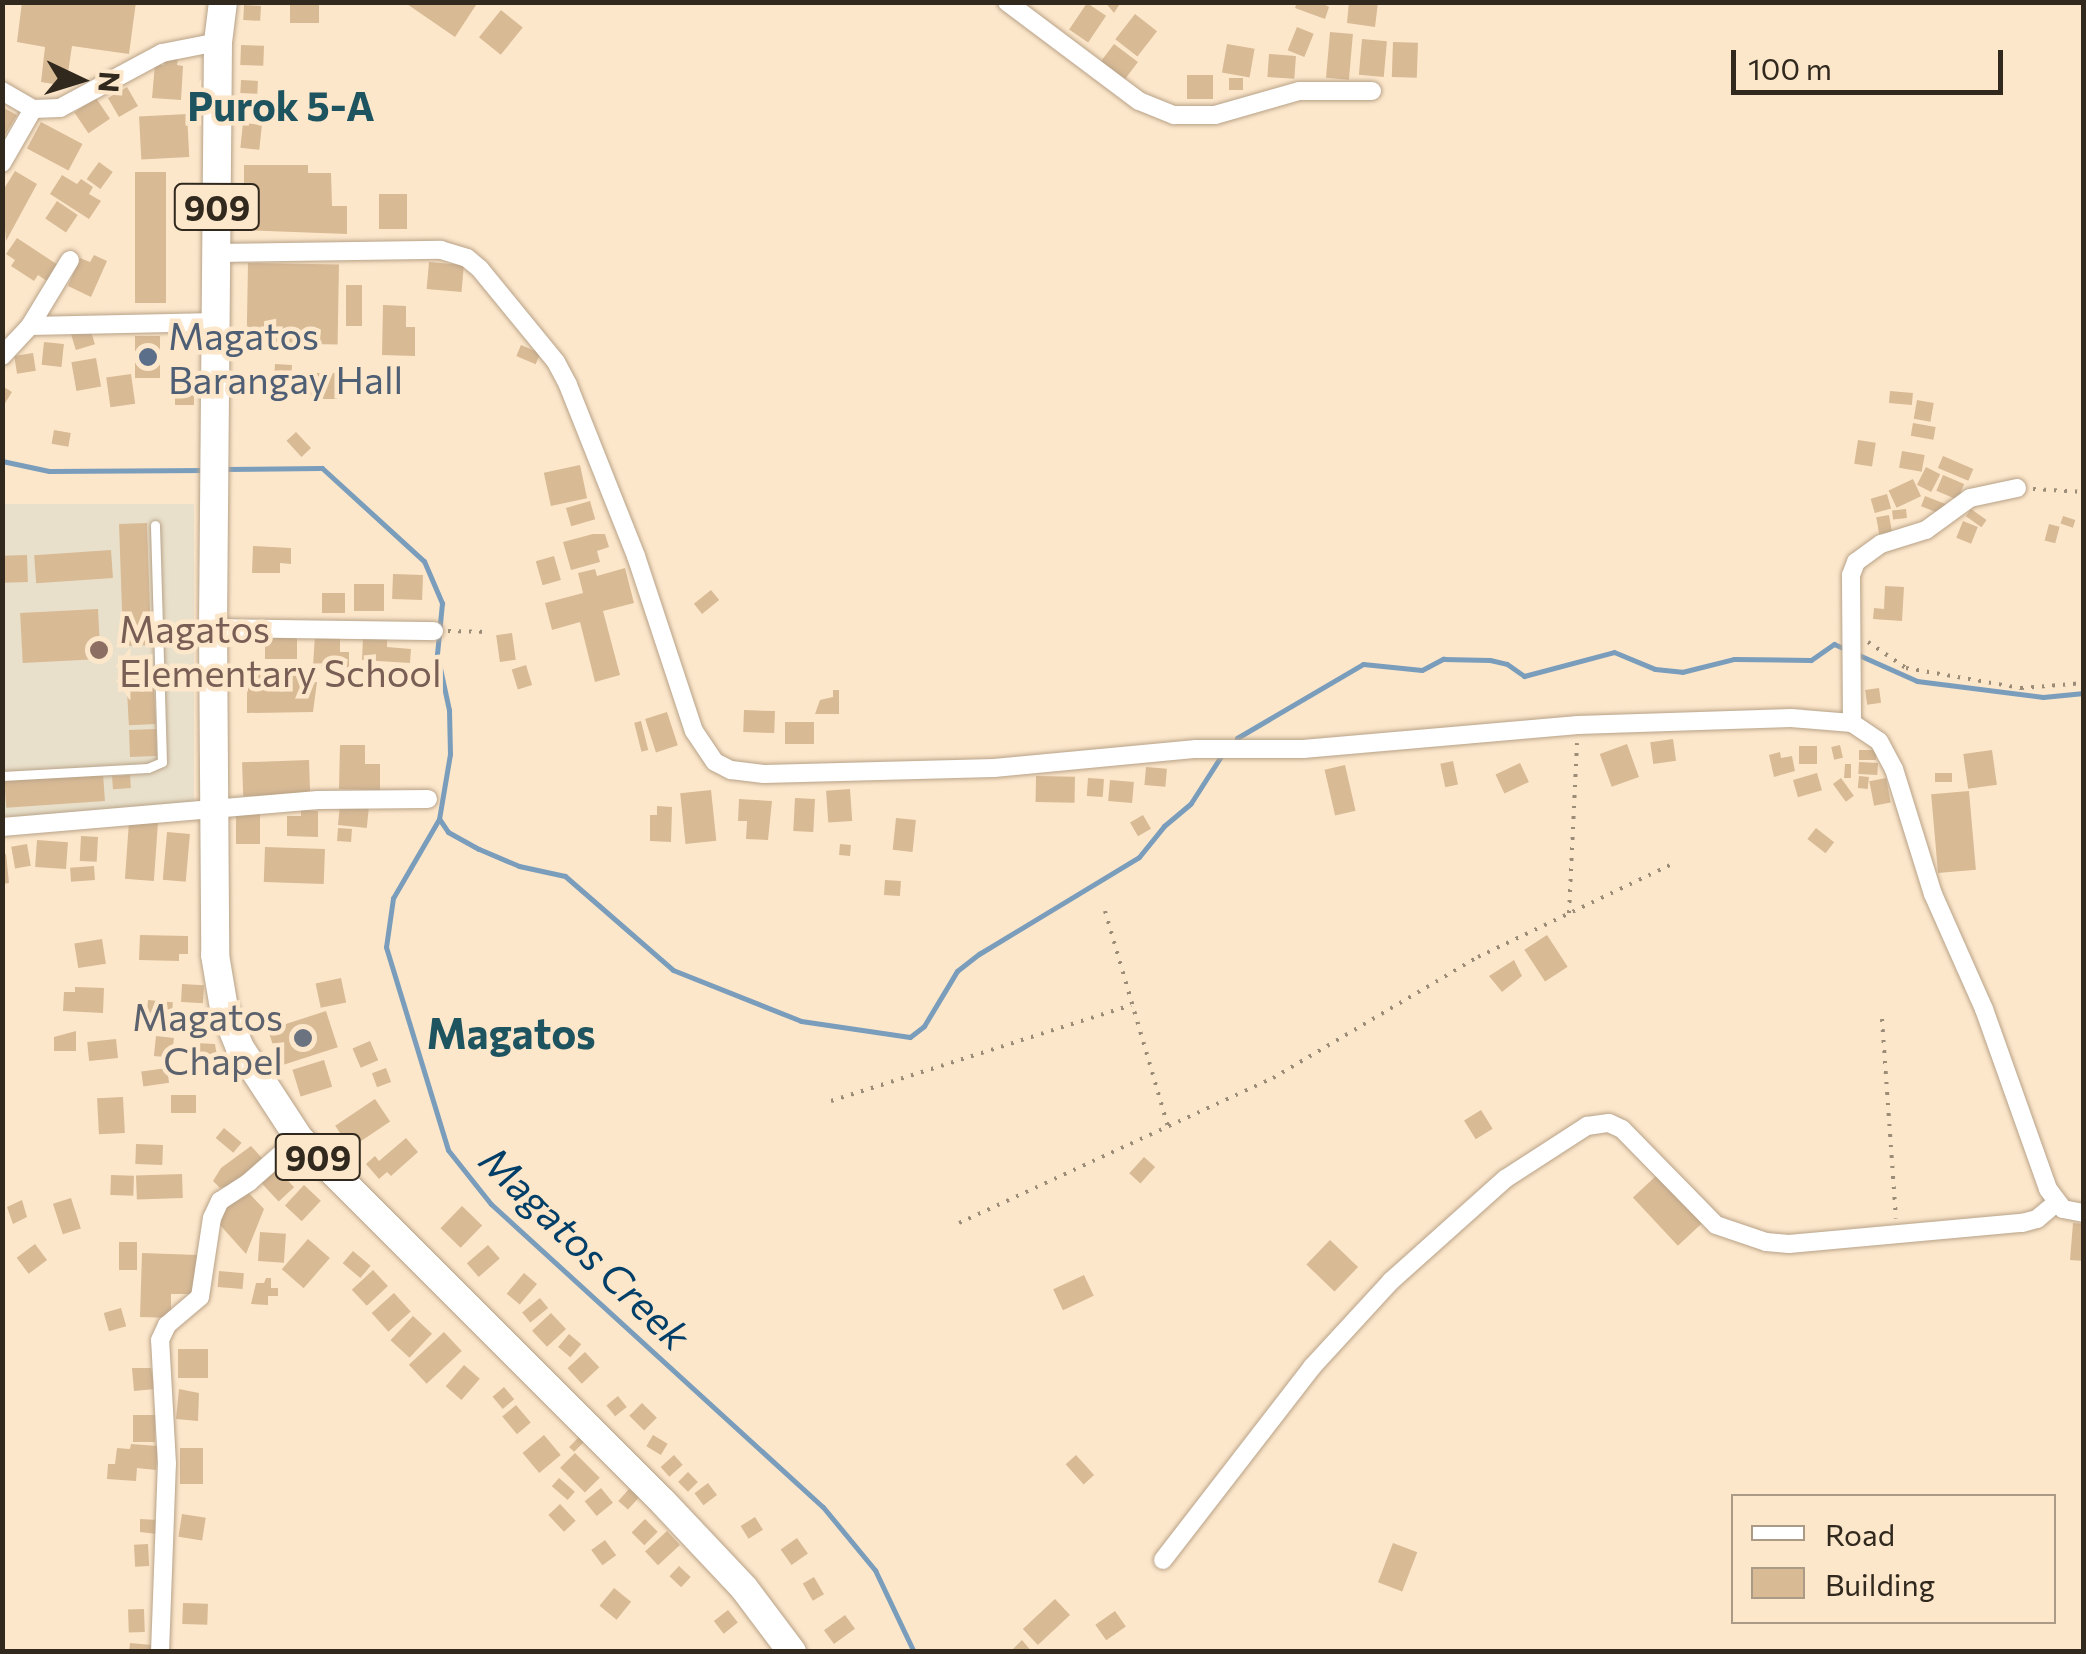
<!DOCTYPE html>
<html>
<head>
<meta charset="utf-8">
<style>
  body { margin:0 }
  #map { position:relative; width:2086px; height:1654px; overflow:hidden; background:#fde7cb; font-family:Commissioner,sans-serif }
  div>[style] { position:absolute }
  .education>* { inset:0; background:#e9e0cb; transform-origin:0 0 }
  .stream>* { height:5px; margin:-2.5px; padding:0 2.5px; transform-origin:2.5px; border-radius:2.5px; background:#7a9dbc }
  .building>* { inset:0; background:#d8ba95; transform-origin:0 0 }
  .path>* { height:4px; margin-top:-2px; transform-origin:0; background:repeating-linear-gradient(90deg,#9b8c78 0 2.5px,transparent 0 10.5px) }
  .roads { filter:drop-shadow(0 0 2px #b7a288) drop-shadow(0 0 2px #b7a288) }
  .service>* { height:9px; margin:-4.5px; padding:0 4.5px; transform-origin:4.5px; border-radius:4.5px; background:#fff }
  .minor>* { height:18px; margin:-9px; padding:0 9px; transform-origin:9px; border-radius:9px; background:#fff }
  .trunk>* { height:28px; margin:-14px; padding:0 14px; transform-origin:14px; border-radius:14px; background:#fff }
  .dots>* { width:28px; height:28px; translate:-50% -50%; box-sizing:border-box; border:5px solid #fde7cb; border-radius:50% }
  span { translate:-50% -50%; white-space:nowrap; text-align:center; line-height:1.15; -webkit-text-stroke:9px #fde7cb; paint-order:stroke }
  .shield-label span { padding:2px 8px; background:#fde7cb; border:2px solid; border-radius:8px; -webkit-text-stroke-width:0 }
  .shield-label { font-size:35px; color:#31291e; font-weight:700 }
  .service-label { font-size:38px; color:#4e5e75 }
  .left { translate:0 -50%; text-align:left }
  .education-label { font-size:38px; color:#785e54 }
  .worship-label { font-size:38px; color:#5b616d }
  .right { translate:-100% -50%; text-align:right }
  .neighbourhood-label { font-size:40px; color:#1d5460; font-weight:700 }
  .water-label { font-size:40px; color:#013e68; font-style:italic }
  .quarter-label { font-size:42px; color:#1d5460; font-weight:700 }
  .frame { position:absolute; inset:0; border:5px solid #31291e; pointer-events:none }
  .legend { position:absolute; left:1731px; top:1494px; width:325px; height:130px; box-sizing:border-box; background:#fde7cb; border:2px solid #ab9b86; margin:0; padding:12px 18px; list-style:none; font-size:30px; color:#31291e }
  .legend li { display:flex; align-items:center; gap:20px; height:50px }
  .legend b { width:50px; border:2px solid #ab9b86 }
  .north { position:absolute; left:30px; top:30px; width:100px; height:100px; -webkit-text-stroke:8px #fde7cb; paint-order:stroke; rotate:94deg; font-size:28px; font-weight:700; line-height:40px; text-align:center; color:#31291e }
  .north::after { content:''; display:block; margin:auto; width:35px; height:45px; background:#31291e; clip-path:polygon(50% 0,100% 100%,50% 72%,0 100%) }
  .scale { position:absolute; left:1731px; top:50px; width:272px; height:45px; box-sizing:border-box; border:5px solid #31291e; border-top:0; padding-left:12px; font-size:30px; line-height:35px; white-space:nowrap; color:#31291e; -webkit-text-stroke:8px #fde7cb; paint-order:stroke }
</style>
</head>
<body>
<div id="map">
  <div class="education">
    <div style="left:2px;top:504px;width:192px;height:312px"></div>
  </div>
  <div class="stream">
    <div style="left:2px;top:461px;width:48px;rotate:12deg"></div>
    <div style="left:49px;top:471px;width:157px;rotate:-0.4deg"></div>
    <div style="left:222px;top:469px;width:100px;rotate:-0.6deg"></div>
    <div style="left:322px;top:468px;width:138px;rotate:42.4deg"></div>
    <div style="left:424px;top:561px;width:46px;rotate:66.8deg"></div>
    <div style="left:442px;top:603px;width:51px;rotate:95.6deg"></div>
    <div style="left:437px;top:654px;width:57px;rotate:77.9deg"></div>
    <div style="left:449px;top:710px;width:44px;rotate:88.7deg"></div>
    <div style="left:450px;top:754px;width:66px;rotate:99.6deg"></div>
    <div style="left:439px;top:819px;width:91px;rotate:120.2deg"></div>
    <div style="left:393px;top:898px;width:49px;rotate:98.1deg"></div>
    <div style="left:386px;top:947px;width:212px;rotate:73deg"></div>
    <div style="left:448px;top:1150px;width:69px;rotate:51.5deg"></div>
    <div style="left:491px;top:1204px;width:449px;rotate:42.4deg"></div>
    <div style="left:823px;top:1507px;width:82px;rotate:50.5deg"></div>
    <div style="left:875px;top:1570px;width:91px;rotate:64.6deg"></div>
    <div style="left:1237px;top:738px;width:146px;rotate:-30.4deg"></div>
    <div style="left:1363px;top:664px;width:59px;rotate:5.8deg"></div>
    <div style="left:1422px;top:670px;width:24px;rotate:-28deg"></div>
    <div style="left:1443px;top:659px;width:47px;rotate:1.2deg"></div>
    <div style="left:1490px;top:660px;width:17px;rotate:13deg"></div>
    <div style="left:1507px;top:664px;width:21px;rotate:35deg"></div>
    <div style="left:1524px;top:676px;width:93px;rotate:-14.9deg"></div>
    <div style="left:1614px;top:652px;width:44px;rotate:22.5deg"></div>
    <div style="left:1655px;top:669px;width:27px;rotate:6deg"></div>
    <div style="left:1682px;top:672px;width:54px;rotate:-14deg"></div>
    <div style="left:1734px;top:659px;width:77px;rotate:0.7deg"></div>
    <div style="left:1811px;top:660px;width:28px;rotate:-35deg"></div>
    <div style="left:1834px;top:644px;width:91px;rotate:24deg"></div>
    <div style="left:1917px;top:681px;width:127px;rotate:7.2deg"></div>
    <div style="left:2043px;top:697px;width:41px;rotate:-5.6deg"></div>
    <div style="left:440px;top:820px;width:14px;rotate:56deg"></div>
    <div style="left:448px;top:832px;width:35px;rotate:29deg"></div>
    <div style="left:479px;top:849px;width:43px;rotate:23deg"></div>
    <div style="left:519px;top:866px;width:47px;rotate:12.3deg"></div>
    <div style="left:565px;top:876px;width:143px;rotate:41deg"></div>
    <div style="left:673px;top:970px;width:138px;rotate:21.7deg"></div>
    <div style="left:801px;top:1021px;width:110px;rotate:8.4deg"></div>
    <div style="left:910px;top:1037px;width:18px;rotate:-38deg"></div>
    <div style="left:924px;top:1026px;width:64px;rotate:-59deg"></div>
    <div style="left:957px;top:971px;width:28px;rotate:-38deg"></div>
    <div style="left:979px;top:954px;width:187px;rotate:-31.2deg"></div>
    <div style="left:1139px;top:857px;width:40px;rotate:-51deg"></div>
    <div style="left:1164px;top:826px;width:35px;rotate:-40deg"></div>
    <div style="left:1191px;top:803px;width:56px;rotate:-57.4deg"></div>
  </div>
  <div class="building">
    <div style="clip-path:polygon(22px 2px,136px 2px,129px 54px,72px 46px,66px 86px,41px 82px,45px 47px,17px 42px)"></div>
    <div style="left:290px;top:2px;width:29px;height:21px"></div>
    <div style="clip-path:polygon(404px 2px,472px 2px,476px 5px,455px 37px)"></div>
    <div style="clip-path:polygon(1105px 2px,1121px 2px,1114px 13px)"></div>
    <div style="clip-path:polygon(1297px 2px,1320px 2px,1329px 7px,1325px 19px,1295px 8px)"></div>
    <div style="clip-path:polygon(1349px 2px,1378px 2px,1375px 27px,1347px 23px)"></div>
    <div style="left:1087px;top:3px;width:23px;height:32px;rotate:34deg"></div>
    <div style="left:244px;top:5px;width:17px;height:15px;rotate:3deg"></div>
    <div style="left:501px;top:10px;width:28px;height:35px;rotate:39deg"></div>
    <div style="left:1135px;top:14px;width:28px;height:32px;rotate:38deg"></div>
    <div style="left:1297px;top:27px;width:18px;height:25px;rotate:22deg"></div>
    <div style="left:1330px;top:32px;width:23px;height:46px;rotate:5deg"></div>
    <div style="left:1362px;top:39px;width:25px;height:36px;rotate:5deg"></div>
    <div style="left:1393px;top:42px;width:25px;height:35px;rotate:2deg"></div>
    <div style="left:1114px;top:44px;width:30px;height:22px;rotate:37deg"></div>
    <div style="left:1227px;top:44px;width:28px;height:29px;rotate:10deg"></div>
    <div style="left:241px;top:45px;width:23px;height:20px;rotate:2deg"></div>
    <div style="left:1269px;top:54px;width:27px;height:23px;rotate:4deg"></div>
    <div style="clip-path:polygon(165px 56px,178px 57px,177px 65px,183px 66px,181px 100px,152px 98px,155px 64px,164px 65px)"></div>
    <div style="left:1187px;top:75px;width:26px;height:24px"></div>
    <div style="left:1229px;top:78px;width:14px;height:12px"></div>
    <div style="left:241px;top:80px;width:17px;height:13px;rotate:3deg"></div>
    <div style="left:127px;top:87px;width:22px;height:22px;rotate:60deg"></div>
    <div style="left:96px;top:98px;width:25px;height:26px;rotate:56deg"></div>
    <div style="clip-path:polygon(2px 107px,17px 115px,2px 140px)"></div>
    <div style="left:187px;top:114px;width:43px;height:48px;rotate:87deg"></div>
    <div style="left:41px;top:122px;width:47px;height:30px;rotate:28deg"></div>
    <div style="left:243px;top:123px;width:19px;height:25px;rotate:6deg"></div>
    <div style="left:99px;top:162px;width:17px;height:21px;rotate:36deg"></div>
    <div style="clip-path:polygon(244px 165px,308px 165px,308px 173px,331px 173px,332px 206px,347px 206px,347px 234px,244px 230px)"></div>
    <div style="clip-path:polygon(15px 171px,37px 184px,6px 241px,2px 192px)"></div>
    <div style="left:135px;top:172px;width:31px;height:131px"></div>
    <div style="clip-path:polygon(62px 175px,77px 184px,81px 179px,93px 187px,89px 194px,101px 201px,89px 219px,50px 194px)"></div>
    <div style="left:379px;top:194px;width:28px;height:35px"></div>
    <div style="left:57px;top:201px;width:25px;height:21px;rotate:34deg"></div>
    <div style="clip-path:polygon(17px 238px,58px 265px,47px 281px,38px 275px,34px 281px,11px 266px,15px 260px,6px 254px)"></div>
    <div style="clip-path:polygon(94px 255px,107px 261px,91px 297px,68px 286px,80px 258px,90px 262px)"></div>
    <div style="left:429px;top:262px;width:35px;height:27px;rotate:5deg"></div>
    <div style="left:248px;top:263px;width:91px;height:80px;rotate:1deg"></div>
    <div style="left:346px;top:285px;width:16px;height:41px"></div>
    <div style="clip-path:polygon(383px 305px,406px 306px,406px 327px,415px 327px,415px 356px,382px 355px)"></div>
    <div style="left:90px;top:328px;width:17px;height:20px;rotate:73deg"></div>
    <div style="left:135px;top:336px;width:25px;height:42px"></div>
    <div style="left:44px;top:342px;width:20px;height:23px;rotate:6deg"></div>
    <div style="left:521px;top:345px;width:21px;height:12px;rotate:23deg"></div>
    <div style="left:33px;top:353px;width:18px;height:19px;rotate:81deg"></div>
    <div style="left:96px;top:358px;width:29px;height:25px;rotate:80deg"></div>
    <div style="left:275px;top:364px;width:17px;height:26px;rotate:3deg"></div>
    <div style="left:309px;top:373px;width:28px;height:26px"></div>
    <div style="left:131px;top:374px;width:30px;height:25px;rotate:82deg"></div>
    <div style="left:175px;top:384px;width:19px;height:21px"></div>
    <div style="clip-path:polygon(2px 386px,12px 392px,2px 408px)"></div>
    <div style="left:1890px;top:391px;width:23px;height:12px;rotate:5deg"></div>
    <div style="left:1917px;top:400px;width:17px;height:19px;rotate:10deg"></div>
    <div style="left:1913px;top:423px;width:23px;height:13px;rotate:10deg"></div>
    <div style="left:54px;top:430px;width:17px;height:14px;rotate:10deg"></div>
    <div style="left:296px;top:432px;width:22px;height:13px;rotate:47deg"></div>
    <div style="left:1858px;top:440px;width:18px;height:24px;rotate:9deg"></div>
    <div style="left:1902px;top:451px;width:23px;height:17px;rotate:10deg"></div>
    <div style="left:1943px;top:456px;width:33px;height:13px;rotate:23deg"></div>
    <div style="left:580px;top:465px;width:34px;height:37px;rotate:78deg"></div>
    <div style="left:1926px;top:467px;width:16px;height:20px;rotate:27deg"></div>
    <div style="left:1943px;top:475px;width:23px;height:17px;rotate:23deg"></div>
    <div style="left:1913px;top:479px;width:19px;height:27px;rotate:65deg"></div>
    <div style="left:1887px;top:494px;width:15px;height:17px;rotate:74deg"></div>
    <div style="left:1925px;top:496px;width:22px;height:11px;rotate:21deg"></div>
    <div style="left:590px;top:501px;width:19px;height:25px;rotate:74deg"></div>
    <div style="left:1906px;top:509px;width:9px;height:14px;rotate:84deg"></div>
    <div style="left:1971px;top:509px;width:19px;height:9px;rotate:35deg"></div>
    <div style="left:1889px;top:515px;width:17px;height:13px;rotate:80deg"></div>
    <div style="left:2063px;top:516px;width:13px;height:8px;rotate:18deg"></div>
    <div style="left:1963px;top:521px;width:16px;height:18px;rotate:22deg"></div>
    <div style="left:147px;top:523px;width:122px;height:28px;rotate:88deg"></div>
    <div style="left:2049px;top:524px;width:11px;height:17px;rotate:15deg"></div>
    <div style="clip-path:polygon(593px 534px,605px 534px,609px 547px,597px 551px,600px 562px,571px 570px,563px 542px)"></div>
    <div style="clip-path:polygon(253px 546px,291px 548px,291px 564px,280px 563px,280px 573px,252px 573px)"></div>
    <div style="left:111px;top:550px;width:28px;height:77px;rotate:86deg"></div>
    <div style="left:27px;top:555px;width:27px;height:24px;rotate:88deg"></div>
    <div style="left:554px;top:556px;width:25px;height:19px;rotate:74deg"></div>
    <div style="clip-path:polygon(625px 568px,634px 603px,603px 611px,620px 675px,595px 682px,580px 622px,552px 630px,545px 603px,583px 593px,578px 573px,595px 569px,597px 576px)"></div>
    <div style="left:393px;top:574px;width:30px;height:25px;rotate:2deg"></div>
    <div style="left:384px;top:584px;width:27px;height:30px;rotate:90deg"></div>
    <div style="clip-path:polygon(1885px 586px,1904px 587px,1902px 621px,1873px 619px,1874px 608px,1884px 609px)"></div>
    <div style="left:711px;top:590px;width:13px;height:22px;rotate:51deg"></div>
    <div style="left:322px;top:593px;width:23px;height:20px"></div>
    <div style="left:98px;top:609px;width:50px;height:78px;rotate:87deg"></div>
    <div style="left:297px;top:632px;width:27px;height:32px;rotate:90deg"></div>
    <div style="left:512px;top:633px;width:27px;height:16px;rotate:82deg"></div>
    <div style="clip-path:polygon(315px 635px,340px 636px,340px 652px,349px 652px,349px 668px,313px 666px)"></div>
    <div style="clip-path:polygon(363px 637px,387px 639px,387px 647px,411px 649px,410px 663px,362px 660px)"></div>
    <div style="left:526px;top:665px;width:21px;height:15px;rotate:73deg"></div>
    <div style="clip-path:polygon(305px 667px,305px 683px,317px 682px,313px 712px,247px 713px,247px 668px)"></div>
    <div style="left:153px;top:670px;width:54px;height:27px;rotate:87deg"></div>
    <div style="left:1879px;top:688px;width:15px;height:14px;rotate:82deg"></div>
    <div style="clip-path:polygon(833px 690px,839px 690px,839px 714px,815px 714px,820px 700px,833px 697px)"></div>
    <div style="left:744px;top:710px;width:31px;height:22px;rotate:2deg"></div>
    <div style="left:667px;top:712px;width:35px;height:23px;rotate:72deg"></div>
    <div style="left:641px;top:721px;width:30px;height:7px;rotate:76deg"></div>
    <div style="left:785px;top:722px;width:29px;height:22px"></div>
    <div style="left:156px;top:729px;width:27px;height:27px;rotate:88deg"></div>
    <div style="left:1673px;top:739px;width:22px;height:23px;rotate:82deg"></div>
    <div style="left:1627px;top:744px;width:35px;height:29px;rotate:70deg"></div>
    <div style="clip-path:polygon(340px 745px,365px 745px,365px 764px,380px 764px,380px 790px,339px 789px)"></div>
    <div style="left:1840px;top:745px;width:13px;height:9px;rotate:77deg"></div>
    <div style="left:1799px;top:746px;width:18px;height:18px"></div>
    <div style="left:1859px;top:750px;width:17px;height:10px"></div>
    <div style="left:1992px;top:750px;width:35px;height:29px;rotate:82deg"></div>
    <div style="clip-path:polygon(1780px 752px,1781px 758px,1792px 756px,1795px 771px,1774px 777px,1769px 755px)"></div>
    <div style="left:309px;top:760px;width:34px;height:67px;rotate:88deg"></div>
    <div style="left:1453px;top:761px;width:24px;height:13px;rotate:78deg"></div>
    <div style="left:1859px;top:762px;width:19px;height:12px;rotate:3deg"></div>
    <div style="left:1520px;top:763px;width:21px;height:27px;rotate:65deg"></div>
    <div style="clip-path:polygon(1845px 764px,1851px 764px,1851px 778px,1844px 778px)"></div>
    <div style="left:1345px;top:765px;width:47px;height:21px;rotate:77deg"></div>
    <div style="left:1146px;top:767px;width:21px;height:18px;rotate:5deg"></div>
    <div style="left:103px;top:773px;width:28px;height:99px;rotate:86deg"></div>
    <div style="left:1817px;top:773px;width:18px;height:25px;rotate:74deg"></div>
    <div style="left:1935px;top:773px;width:17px;height:9px"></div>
    <div style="left:130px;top:775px;width:13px;height:18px;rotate:86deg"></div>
    <div style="left:1036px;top:776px;width:39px;height:26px;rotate:1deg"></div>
    <div style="left:1859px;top:776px;width:10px;height:12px;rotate:6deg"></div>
    <div style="left:1088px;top:778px;width:16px;height:18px;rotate:4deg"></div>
    <div style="left:1841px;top:778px;width:22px;height:10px;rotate:54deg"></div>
    <div style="left:1886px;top:778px;width:25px;height:17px;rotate:79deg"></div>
    <div style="left:1110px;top:780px;width:24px;height:21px;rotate:5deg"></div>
    <div style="left:850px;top:789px;width:32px;height:24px;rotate:86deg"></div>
    <div style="left:711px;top:790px;width:51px;height:31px;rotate:84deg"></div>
    <div style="left:1969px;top:791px;width:79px;height:38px;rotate:85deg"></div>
    <div style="left:795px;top:798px;width:20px;height:33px;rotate:3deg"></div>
    <div style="clip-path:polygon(739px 799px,772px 801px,768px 840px,746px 839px,747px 821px,738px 821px)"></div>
    <div style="left:340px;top:805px;width:29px;height:20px;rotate:6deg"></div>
    <div style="clip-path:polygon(657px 806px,672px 807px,671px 842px,650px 841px,650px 815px,657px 815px)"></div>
    <div style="clip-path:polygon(301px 810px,318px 811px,318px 837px,287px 836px,287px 816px,301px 816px)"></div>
    <div style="left:236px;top:813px;width:24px;height:31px"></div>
    <div style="left:1143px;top:815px;width:16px;height:15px;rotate:60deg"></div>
    <div style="left:896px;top:818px;width:20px;height:32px;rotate:6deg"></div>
    <div style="left:129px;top:821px;width:29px;height:58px;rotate:4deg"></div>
    <div style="left:338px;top:828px;width:14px;height:13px;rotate:4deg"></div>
    <div style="left:1816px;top:828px;width:23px;height:14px;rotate:38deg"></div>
    <div style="left:167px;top:832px;width:23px;height:48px;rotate:5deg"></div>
    <div style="left:81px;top:836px;width:17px;height:25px;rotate:3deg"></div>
    <div style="left:37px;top:840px;width:31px;height:27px;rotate:4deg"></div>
    <div style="left:27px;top:844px;width:22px;height:16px;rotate:80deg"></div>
    <div style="left:840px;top:844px;width:11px;height:11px;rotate:5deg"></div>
    <div style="left:265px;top:847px;width:60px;height:35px;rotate:2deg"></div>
    <div style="clip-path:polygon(2px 854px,6px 854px,9px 883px,2px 884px)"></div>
    <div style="left:94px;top:866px;width:14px;height:24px;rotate:86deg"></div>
    <div style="left:885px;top:880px;width:16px;height:15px;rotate:4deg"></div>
    <div style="clip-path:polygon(140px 935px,188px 936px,188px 954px,179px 954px,179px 961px,139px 960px)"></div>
    <div style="left:1547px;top:935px;width:38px;height:27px;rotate:57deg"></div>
    <div style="left:102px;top:939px;width:25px;height:28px;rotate:81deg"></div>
    <div style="clip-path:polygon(1514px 960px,1522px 976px,1502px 992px,1489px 976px)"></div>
    <div style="left:341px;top:978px;width:25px;height:26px;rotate:78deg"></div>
    <div style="left:182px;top:984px;width:22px;height:18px;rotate:3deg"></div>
    <div style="clip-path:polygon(75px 987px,104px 988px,103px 1013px,63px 1011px,64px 992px,75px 992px)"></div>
    <div style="left:148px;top:1000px;width:25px;height:26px;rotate:5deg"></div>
    <div style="left:326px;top:1011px;width:38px;height:61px;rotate:72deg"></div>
    <div style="clip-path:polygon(76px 1031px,76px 1051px,54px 1051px,54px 1037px)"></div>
    <div style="left:156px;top:1036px;width:18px;height:20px;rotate:6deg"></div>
    <div style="left:116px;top:1039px;width:19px;height:29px;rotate:84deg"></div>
    <div style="left:370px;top:1041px;width:21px;height:19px;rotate:67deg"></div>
    <div style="clip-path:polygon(195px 1043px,215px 1044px,218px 1062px,194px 1060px)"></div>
    <div style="left:324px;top:1060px;width:28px;height:33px;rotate:73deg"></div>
    <div style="left:167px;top:1068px;width:15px;height:26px;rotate:82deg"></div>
    <div style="left:386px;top:1068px;width:15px;height:15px;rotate:70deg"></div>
    <div style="left:196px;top:1095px;width:18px;height:25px;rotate:90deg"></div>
    <div style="left:123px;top:1097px;width:36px;height:26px;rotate:87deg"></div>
    <div style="left:375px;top:1099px;width:27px;height:48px;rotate:56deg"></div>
    <div style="left:1481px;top:1110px;width:22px;height:20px;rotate:58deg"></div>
    <div style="left:224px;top:1128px;width:23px;height:13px;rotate:40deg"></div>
    <div style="clip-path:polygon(406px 1138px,418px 1152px,391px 1176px,387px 1172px,379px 1179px,366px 1164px,375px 1156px,379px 1161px)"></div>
    <div style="left:136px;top:1144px;width:27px;height:20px;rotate:2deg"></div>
    <div style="clip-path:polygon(251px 1146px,262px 1158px,242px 1182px,220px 1188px,213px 1181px,221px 1168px)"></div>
    <div style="left:1144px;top:1157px;width:15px;height:22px;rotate:42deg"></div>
    <div style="left:277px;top:1169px;width:25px;height:21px;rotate:47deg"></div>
    <div style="left:182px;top:1174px;width:24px;height:46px;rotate:88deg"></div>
    <div style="left:111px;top:1175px;width:23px;height:20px;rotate:2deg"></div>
    <div style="left:1657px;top:1175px;width:66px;height:33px;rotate:47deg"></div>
    <div style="left:304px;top:1185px;width:23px;height:28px;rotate:43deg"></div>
    <div style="clip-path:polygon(244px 1188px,264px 1209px,246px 1254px,220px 1225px,230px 1196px)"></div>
    <div style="left:71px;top:1198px;width:32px;height:19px;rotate:72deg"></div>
    <div style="clip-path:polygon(22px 1200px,27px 1217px,13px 1224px,7px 1207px)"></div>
    <div style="left:462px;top:1206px;width:28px;height:31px;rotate:44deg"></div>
    <div style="clip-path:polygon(2073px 1223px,2084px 1224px,2084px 1261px,2070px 1260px)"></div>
    <div style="left:260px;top:1232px;width:26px;height:29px;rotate:4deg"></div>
    <div style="left:308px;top:1239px;width:29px;height:40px;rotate:41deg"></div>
    <div style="left:1330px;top:1240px;width:39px;height:34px;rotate:44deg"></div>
    <div style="left:119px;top:1242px;width:18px;height:28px"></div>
    <div style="left:35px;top:1244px;width:20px;height:23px;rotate:53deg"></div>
    <div style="left:488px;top:1245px;width:18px;height:28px;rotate:49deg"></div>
    <div style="left:353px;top:1251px;width:23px;height:16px;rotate:40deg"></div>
    <div style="clip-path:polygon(142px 1253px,198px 1255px,196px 1294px,171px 1294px,171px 1318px,140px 1317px)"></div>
    <div style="left:373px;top:1270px;width:22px;height:29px;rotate:47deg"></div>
    <div style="left:219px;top:1271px;width:25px;height:16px;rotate:5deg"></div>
    <div style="left:524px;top:1273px;width:17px;height:27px;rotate:40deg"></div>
    <div style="left:1084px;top:1275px;width:23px;height:34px;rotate:65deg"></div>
    <div style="clip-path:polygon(266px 1278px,271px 1278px,271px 1288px,278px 1288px,278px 1296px,268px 1296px,268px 1305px,251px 1304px,256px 1283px,264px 1283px)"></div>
    <div style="left:394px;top:1293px;width:25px;height:30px;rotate:48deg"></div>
    <div style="left:540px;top:1298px;width:13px;height:23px;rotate:51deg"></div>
    <div style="left:121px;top:1308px;width:19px;height:18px;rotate:74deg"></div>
    <div style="left:551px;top:1313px;width:22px;height:26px;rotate:47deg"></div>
    <div style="left:413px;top:1316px;width:26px;height:33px;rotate:43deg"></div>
    <div style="left:444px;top:1332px;width:26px;height:48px;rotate:47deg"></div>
    <div style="left:569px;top:1334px;width:16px;height:17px;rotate:40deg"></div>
    <div style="left:178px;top:1349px;width:30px;height:29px"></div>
    <div style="left:585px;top:1352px;width:21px;height:24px;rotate:47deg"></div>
    <div style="left:464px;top:1365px;width:21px;height:28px;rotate:41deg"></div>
    <div style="clip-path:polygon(132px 1368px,151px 1368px,155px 1389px,134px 1391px)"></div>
    <div style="left:504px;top:1387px;width:16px;height:15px;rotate:50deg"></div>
    <div style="clip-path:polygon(179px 1389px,199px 1393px,198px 1421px,176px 1419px)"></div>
    <div style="left:618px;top:1396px;width:14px;height:15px;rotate:51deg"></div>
    <div style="left:642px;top:1403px;width:21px;height:18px;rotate:45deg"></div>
    <div style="left:516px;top:1405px;width:23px;height:18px;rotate:50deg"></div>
    <div style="left:133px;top:1415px;width:22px;height:27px"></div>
    <div style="left:544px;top:1435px;width:26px;height:28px;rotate:50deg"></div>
    <div style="left:653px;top:1435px;width:17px;height:13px;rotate:31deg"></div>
    <div style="left:579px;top:1437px;width:7px;height:14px;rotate:45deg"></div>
    <div style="clip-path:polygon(131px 1444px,158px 1446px,156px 1470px,137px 1468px,136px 1481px,107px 1479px,108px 1464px,115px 1464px,117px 1448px,130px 1449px)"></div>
    <div style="left:180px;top:1448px;width:23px;height:36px"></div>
    <div style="left:575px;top:1453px;width:35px;height:21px;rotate:45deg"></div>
    <div style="left:674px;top:1455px;width:13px;height:18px;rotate:48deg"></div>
    <div style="left:1076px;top:1455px;width:27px;height:14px;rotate:48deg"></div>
    <div style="left:688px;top:1472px;width:14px;height:14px;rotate:45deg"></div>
    <div style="left:559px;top:1478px;width:21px;height:11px;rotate:41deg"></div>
    <div style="left:708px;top:1483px;width:15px;height:17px;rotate:53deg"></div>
    <div style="left:601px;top:1488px;width:19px;height:21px;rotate:51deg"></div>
    <div style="left:629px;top:1489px;width:13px;height:16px;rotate:42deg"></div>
    <div style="left:560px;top:1504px;width:23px;height:16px;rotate:47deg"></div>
    <div style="left:182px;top:1514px;width:24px;height:23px;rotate:9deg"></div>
    <div style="left:755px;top:1517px;width:15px;height:17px;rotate:58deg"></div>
    <div style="clip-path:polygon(140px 1519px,157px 1520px,157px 1534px,140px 1532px)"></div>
    <div style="left:645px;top:1519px;width:18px;height:19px;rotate:45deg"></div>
    <div style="left:667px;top:1531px;width:19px;height:30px;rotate:47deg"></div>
    <div style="left:797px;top:1538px;width:19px;height:20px;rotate:55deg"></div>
    <div style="left:605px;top:1540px;width:19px;height:17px;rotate:54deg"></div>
    <div style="left:1393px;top:1543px;width:26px;height:42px;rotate:21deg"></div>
    <div style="left:148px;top:1544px;width:22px;height:14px;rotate:87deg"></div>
    <div style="left:679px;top:1566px;width:16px;height:14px;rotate:43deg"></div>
    <div style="left:814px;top:1577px;width:20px;height:13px;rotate:60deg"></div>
    <div style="left:614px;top:1588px;width:22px;height:23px;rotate:39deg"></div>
    <div style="left:1055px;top:1599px;width:22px;height:44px;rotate:47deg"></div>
    <div style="left:183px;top:1603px;width:25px;height:21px;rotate:2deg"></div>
    <div style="left:144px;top:1609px;width:23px;height:16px;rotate:88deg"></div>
    <div style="left:728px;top:1610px;width:16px;height:18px;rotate:52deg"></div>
    <div style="left:1115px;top:1611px;width:19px;height:24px;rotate:55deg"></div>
    <div style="left:845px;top:1615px;width:17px;height:26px;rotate:54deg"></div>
    <div style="clip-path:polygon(1022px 1640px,1032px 1652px,1010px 1652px)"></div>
    <div style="clip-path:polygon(130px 1643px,152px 1645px,151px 1652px,129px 1652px)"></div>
  </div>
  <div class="path">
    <div style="left:2033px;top:489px;width:51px;rotate:3.4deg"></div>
    <div style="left:448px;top:631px;width:41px;rotate:1.4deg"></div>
    <div style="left:1868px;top:642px;width:46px;rotate:34.4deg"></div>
    <div style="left:1906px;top:668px;width:117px;rotate:9.9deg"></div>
    <div style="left:2021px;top:688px;width:63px;rotate:-4.5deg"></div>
    <div style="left:1105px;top:911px;width:228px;rotate:73.7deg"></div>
    <div style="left:1569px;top:913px;width:170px;rotate:-87.3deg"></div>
    <div style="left:1882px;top:1019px;width:200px;rotate:86deg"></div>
    <div style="left:831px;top:1101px;width:315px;rotate:-17.7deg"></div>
    <div style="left:959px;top:1223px;width:346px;rotate:-24.8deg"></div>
    <div style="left:1273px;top:1078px;width:238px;rotate:-30.6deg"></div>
    <div style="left:1478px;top:957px;width:220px;rotate:-25.6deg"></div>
  </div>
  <div class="roads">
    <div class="service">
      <div style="left:2px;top:776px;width:146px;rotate:-3.1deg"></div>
      <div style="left:148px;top:768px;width:15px;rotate:-23deg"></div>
      <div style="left:162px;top:762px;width:237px;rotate:-91.7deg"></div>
    </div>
    <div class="minor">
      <div style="left:1007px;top:2px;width:165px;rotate:36.9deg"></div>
      <div style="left:1139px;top:101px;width:38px;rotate:22deg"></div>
      <div style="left:1174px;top:115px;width:41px"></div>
      <div style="left:1215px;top:115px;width:87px;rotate:-15.9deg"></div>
      <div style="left:1299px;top:91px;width:73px"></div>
      <div style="left:2px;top:91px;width:36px;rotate:30deg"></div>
      <div style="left:33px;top:109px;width:27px;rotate:-2deg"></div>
      <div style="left:60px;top:108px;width:116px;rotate:-28.3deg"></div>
      <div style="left:162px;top:53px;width:57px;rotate:-11.1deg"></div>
      <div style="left:2px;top:163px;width:62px;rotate:-60.1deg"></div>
      <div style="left:217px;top:253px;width:224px;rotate:-0.8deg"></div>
      <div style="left:441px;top:250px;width:27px;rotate:17deg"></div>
      <div style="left:467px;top:258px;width:17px;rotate:40deg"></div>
      <div style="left:480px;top:269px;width:120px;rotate:50.7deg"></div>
      <div style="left:556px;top:362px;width:26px;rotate:62deg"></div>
      <div style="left:568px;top:385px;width:184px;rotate:68.3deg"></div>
      <div style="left:636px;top:556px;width:184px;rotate:71.7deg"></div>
      <div style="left:694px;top:731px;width:37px;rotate:56deg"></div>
      <div style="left:715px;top:762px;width:18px;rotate:27deg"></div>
      <div style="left:731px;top:770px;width:33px;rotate:7deg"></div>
      <div style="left:764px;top:774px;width:230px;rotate:-1.5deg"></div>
      <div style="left:994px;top:768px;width:203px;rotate:-5.4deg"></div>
      <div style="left:1196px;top:749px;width:107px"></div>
      <div style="left:1303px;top:749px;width:276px;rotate:-5deg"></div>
      <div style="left:1578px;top:725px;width:213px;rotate:-1.9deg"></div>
      <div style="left:1791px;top:718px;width:61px;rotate:4.7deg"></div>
      <div style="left:1852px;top:723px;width:32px;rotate:34deg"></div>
      <div style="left:1879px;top:741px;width:32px;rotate:62deg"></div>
      <div style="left:1894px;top:769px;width:131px;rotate:72.7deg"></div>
      <div style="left:1933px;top:894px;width:126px;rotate:66.1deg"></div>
      <div style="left:1984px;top:1009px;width:191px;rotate:70.4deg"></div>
      <div style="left:2048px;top:1189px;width:25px;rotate:53deg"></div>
      <div style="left:2063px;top:1209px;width:21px;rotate:11deg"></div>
      <div style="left:30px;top:326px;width:187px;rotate:-1.2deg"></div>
      <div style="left:2px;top:356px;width:41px;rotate:-47deg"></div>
      <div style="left:30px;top:326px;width:77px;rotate:-58.8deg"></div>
      <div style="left:213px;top:628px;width:221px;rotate:0.8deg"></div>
      <div style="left:1852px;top:723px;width:148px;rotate:-90.4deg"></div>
      <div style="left:1851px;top:575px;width:14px;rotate:-69deg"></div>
      <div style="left:1856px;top:562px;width:31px;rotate:-36deg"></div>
      <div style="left:1881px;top:544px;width:47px;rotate:-17.3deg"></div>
      <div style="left:1926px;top:530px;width:54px;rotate:-36deg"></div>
      <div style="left:1970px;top:498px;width:48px;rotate:-12deg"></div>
      <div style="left:2px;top:827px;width:317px;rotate:-4.9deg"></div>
      <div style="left:318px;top:800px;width:110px;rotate:-0.5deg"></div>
      <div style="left:1163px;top:1560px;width:244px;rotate:-52.3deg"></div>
      <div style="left:1312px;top:1367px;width:117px;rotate:-47.4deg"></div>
      <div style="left:1391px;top:1281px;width:153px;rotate:-41.8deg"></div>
      <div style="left:1505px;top:1179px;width:98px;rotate:-32.9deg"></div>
      <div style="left:1587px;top:1126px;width:22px;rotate:-8deg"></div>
      <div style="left:1609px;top:1123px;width:14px;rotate:25deg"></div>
      <div style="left:1622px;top:1129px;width:134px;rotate:45.6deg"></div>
      <div style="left:1716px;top:1225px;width:53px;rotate:18.8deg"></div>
      <div style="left:1766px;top:1242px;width:23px;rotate:5deg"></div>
      <div style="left:1789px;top:1244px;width:234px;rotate:-5.2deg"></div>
      <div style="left:2022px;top:1223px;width:16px;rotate:-15deg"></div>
      <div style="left:2037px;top:1219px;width:25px;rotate:-40deg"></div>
      <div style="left:160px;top:1652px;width:188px;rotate:-87.9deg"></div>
      <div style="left:167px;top:1464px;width:124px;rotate:-93.2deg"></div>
      <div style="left:160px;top:1340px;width:17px;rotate:-65deg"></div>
      <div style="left:167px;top:1325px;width:43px;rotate:-40.3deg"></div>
      <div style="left:200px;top:1297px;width:80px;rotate:-81.4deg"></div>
      <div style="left:212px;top:1218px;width:19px;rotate:-65deg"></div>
      <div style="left:220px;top:1201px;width:35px;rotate:-33deg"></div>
      <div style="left:249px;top:1182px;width:67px;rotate:-41.3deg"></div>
    </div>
    <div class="trunk">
      <div style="left:223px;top:2px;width:40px;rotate:97.1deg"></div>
      <div style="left:218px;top:42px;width:586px;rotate:90.49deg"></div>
      <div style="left:213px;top:628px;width:327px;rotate:89.6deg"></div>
      <div style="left:215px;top:955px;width:54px;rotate:80.4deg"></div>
      <div style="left:224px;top:1008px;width:43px;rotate:68.2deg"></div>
      <div style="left:240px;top:1048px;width:108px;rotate:56.8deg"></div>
      <div style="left:299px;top:1138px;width:515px;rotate:45deg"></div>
      <div style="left:663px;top:1502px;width:118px;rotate:46.7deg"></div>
      <div style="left:744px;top:1588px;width:80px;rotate:53.1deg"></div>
    </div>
  </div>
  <div class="dots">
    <div style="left:148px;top:357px;background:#5c6f8a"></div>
    <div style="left:99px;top:650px;background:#8d6e63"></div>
    <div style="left:303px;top:1038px;background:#6b7280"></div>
  </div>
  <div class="shield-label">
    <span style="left:217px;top:207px">909</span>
    <span style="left:318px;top:1157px">909</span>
  </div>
  <div class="service-label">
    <span class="left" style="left:168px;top:357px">Magatos<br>Barangay Hall</span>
  </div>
  <div class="education-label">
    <span class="left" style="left:119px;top:650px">Magatos<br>Elementary School</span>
  </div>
  <div class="worship-label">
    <span class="right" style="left:283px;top:1038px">Magatos<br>Chapel</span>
  </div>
  <div class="neighbourhood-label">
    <span style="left:281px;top:105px">Purok 5-A</span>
  </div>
  <div class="water-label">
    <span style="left:586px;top:1247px;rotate:44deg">Magatos Creek</span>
  </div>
  <div class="quarter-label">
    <span style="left:511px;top:1032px">Magatos</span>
  </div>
  <div class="frame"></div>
  <ul class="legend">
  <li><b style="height:12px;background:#fff"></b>Road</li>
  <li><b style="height:28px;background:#d8ba95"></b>Building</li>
  </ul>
  <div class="north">N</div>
  <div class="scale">100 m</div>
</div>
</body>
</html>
